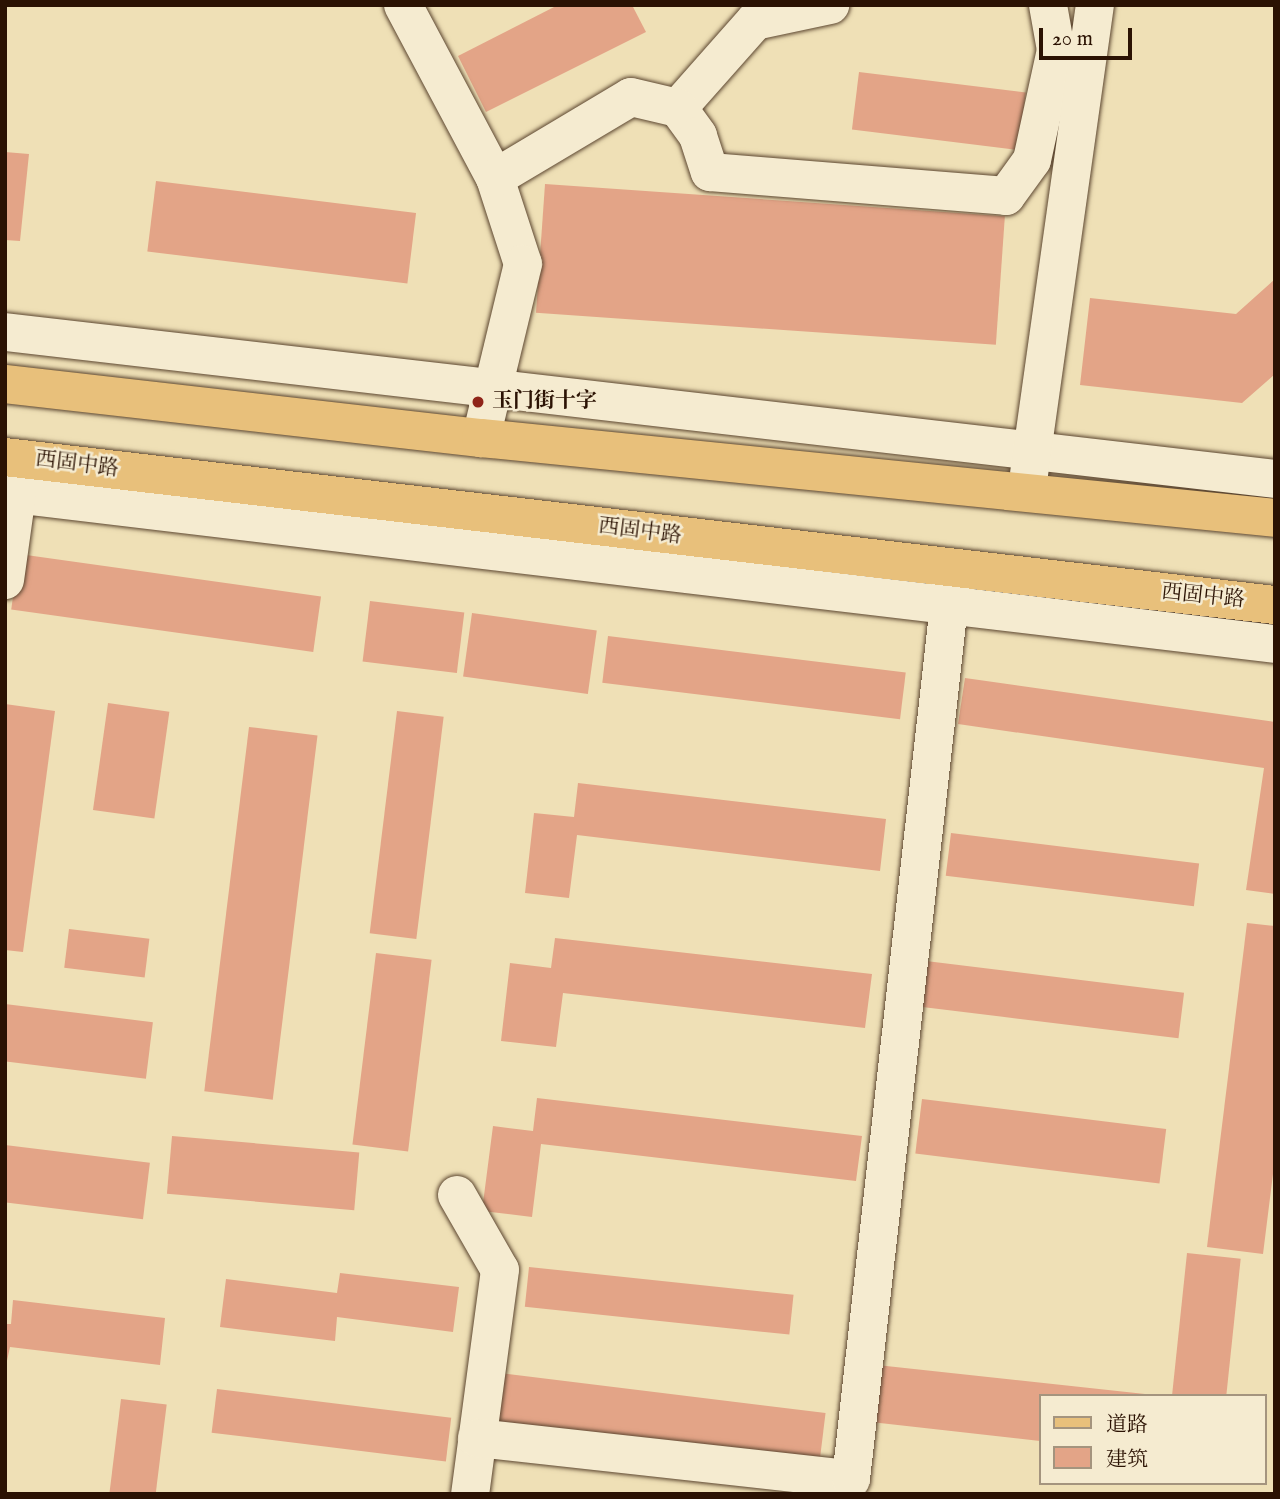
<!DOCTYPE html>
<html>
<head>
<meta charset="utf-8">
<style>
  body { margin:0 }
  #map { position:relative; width:1280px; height:1499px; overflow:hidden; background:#efe0b6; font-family:"IM FELL English","Noto Serif SC",serif }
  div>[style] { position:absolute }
  .building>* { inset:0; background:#e3a487; transform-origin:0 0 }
  .roads { filter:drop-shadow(0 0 2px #5c4630) drop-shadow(0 0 2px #5c4630) }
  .minor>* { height:38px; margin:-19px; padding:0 19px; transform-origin:19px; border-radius:19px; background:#f5ebd0 }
  .major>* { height:38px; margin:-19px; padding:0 19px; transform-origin:19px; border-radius:19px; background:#e8c07b }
  .dots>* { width:19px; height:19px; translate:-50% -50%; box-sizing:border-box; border:4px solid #f5ebd0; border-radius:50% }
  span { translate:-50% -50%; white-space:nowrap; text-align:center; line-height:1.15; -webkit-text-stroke:5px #f5ebd0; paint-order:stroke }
  .poi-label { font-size:21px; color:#2b1203; font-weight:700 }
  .left { translate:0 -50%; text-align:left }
  .street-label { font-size:21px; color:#2b1203 }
  .frame { position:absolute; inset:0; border:7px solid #2b1203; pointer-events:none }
  .legend { position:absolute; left:1039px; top:1394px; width:228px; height:91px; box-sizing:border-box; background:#f5ebd0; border:2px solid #a4947e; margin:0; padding:9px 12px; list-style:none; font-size:21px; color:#2b1203 }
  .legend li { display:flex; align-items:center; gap:14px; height:35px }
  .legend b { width:35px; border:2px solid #a4947e }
  .scale { position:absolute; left:1039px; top:28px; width:93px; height:32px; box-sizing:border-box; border:4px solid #2b1203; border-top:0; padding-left:9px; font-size:21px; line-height:24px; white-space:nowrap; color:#2b1203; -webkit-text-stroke:5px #f5ebd0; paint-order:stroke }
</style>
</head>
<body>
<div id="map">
  <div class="building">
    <div style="clip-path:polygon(558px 5px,632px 5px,646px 32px,486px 112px,458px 56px)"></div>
    <div style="left:859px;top:72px;width:168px;height:58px;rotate:7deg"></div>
    <div style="clip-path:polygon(5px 152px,29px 154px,20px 241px,5px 240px)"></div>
    <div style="left:156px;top:181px;width:262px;height:71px;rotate:7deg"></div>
    <div style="left:545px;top:184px;width:461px;height:129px;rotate:4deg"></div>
    <div style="clip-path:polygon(1275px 279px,1275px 374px,1242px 403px,1080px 385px,1090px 298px,1236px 314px)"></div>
    <div style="left:19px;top:554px;width:305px;height:56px;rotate:8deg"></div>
    <div style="left:370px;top:601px;width:95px;height:61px;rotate:7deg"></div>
    <div style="left:472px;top:613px;width:126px;height:64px;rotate:8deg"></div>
    <div style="left:608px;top:636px;width:300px;height:47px;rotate:7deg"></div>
    <div style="clip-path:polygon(965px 678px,1275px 722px,1275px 894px,1246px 890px,1264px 768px,958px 724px)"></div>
    <div style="left:108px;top:703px;width:62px;height:108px;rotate:8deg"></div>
    <div style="clip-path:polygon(5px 704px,55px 711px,23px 952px,5px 950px)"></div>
    <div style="left:397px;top:711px;width:47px;height:224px;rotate:7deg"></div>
    <div style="left:249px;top:727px;width:69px;height:367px;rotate:7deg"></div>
    <div style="clip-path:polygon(578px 783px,886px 819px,880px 871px,577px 835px,569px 898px,525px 893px,534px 813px,574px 817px)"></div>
    <div style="left:951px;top:833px;width:250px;height:43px;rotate:7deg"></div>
    <div style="clip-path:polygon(1247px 923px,1275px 926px,1275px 1158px,1263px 1254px,1207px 1247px)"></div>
    <div style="left:69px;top:929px;width:81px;height:39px;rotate:7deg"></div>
    <div style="clip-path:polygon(555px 938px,872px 974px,865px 1028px,563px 993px,556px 1047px,501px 1041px,510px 963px,551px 968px)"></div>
    <div style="left:376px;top:953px;width:56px;height:193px;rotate:7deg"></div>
    <div style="left:926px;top:961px;width:260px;height:46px;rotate:7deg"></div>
    <div style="left:5px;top:1004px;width:149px;height:57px;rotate:7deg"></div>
    <div style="clip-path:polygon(537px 1098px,862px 1136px,856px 1181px,541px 1144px,532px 1217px,482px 1211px,493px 1126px,533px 1131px)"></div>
    <div style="left:922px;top:1099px;width:246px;height:55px;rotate:7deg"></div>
    <div style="left:172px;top:1136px;width:188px;height:58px;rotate:5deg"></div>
    <div style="left:5px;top:1145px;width:146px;height:57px;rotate:7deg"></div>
    <div style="left:1187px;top:1253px;width:54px;height:144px;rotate:6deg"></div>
    <div style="left:529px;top:1267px;width:266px;height:40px;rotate:6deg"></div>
    <div style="clip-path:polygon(340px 1273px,459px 1287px,453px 1332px,337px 1317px,335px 1341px,220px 1327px,226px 1279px,337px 1293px)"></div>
    <div style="clip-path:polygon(13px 1300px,165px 1318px,160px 1365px,10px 1347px,5px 1370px,5px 1324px,11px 1324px)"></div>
    <div style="clip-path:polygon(877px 1365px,1145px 1394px,1145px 1396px,1040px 1396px,1040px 1441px,871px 1422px)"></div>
    <div style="left:499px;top:1373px;width:329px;height:50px;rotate:7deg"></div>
    <div style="left:217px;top:1389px;width:236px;height:44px;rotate:7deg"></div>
    <div style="left:121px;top:1399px;width:46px;height:96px;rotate:7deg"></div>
  </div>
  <div class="roads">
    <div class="minor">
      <div style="left:403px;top:5px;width:196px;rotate:62deg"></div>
      <div style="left:495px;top:178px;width:90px;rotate:72deg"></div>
      <div style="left:523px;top:264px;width:179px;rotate:103.6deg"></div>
      <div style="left:678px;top:108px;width:116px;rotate:-48.5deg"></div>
      <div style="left:755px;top:21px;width:77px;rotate:-12deg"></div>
      <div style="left:495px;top:178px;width:158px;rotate:-30.8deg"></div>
      <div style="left:631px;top:97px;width:48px;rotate:13.2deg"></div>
      <div style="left:678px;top:108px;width:34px;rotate:54deg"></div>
      <div style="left:698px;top:136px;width:38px;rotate:72deg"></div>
      <div style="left:710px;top:172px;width:297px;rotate:4.6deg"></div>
      <div style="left:1006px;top:196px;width:44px;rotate:-54.2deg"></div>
      <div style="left:1032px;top:160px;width:113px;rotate:-77.7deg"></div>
      <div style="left:1056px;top:50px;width:46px;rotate:-100.1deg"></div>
      <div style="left:5px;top:332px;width:1278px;rotate:6.6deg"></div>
      <div style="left:1029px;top:474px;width:474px;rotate:-82deg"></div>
      <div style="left:5px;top:493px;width:1279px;rotate:6.78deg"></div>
      <div style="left:5px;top:580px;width:87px;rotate:-82.1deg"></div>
      <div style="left:457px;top:1195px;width:86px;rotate:60.2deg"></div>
      <div style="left:500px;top:1270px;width:226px;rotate:97.6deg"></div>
      <div style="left:477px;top:1438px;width:376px;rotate:6.3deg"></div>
      <div style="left:851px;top:1479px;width:916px;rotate:-83.6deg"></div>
    </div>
    <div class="major">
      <div style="left:5px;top:384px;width:479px;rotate:6.5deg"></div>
      <div style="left:481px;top:438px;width:798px;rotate:5.75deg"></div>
      <div style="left:5px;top:457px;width:1279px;rotate:6.65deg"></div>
    </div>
  </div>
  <div class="dots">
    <div style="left:478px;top:402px;background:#8f2418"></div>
  </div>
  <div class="poi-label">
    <span class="left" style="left:492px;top:402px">玉门街十字</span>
  </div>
  <div class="street-label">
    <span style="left:77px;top:465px;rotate:7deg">西固中路</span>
    <span style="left:640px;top:532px;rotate:7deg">西固中路</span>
    <span style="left:1203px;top:597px;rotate:6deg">西固中路</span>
  </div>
  <div class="frame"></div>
  <ul class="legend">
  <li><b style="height:9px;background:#e8c07b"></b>道路</li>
  <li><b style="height:19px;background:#e3a487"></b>建筑</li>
  </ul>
  <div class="scale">20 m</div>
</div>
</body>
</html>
